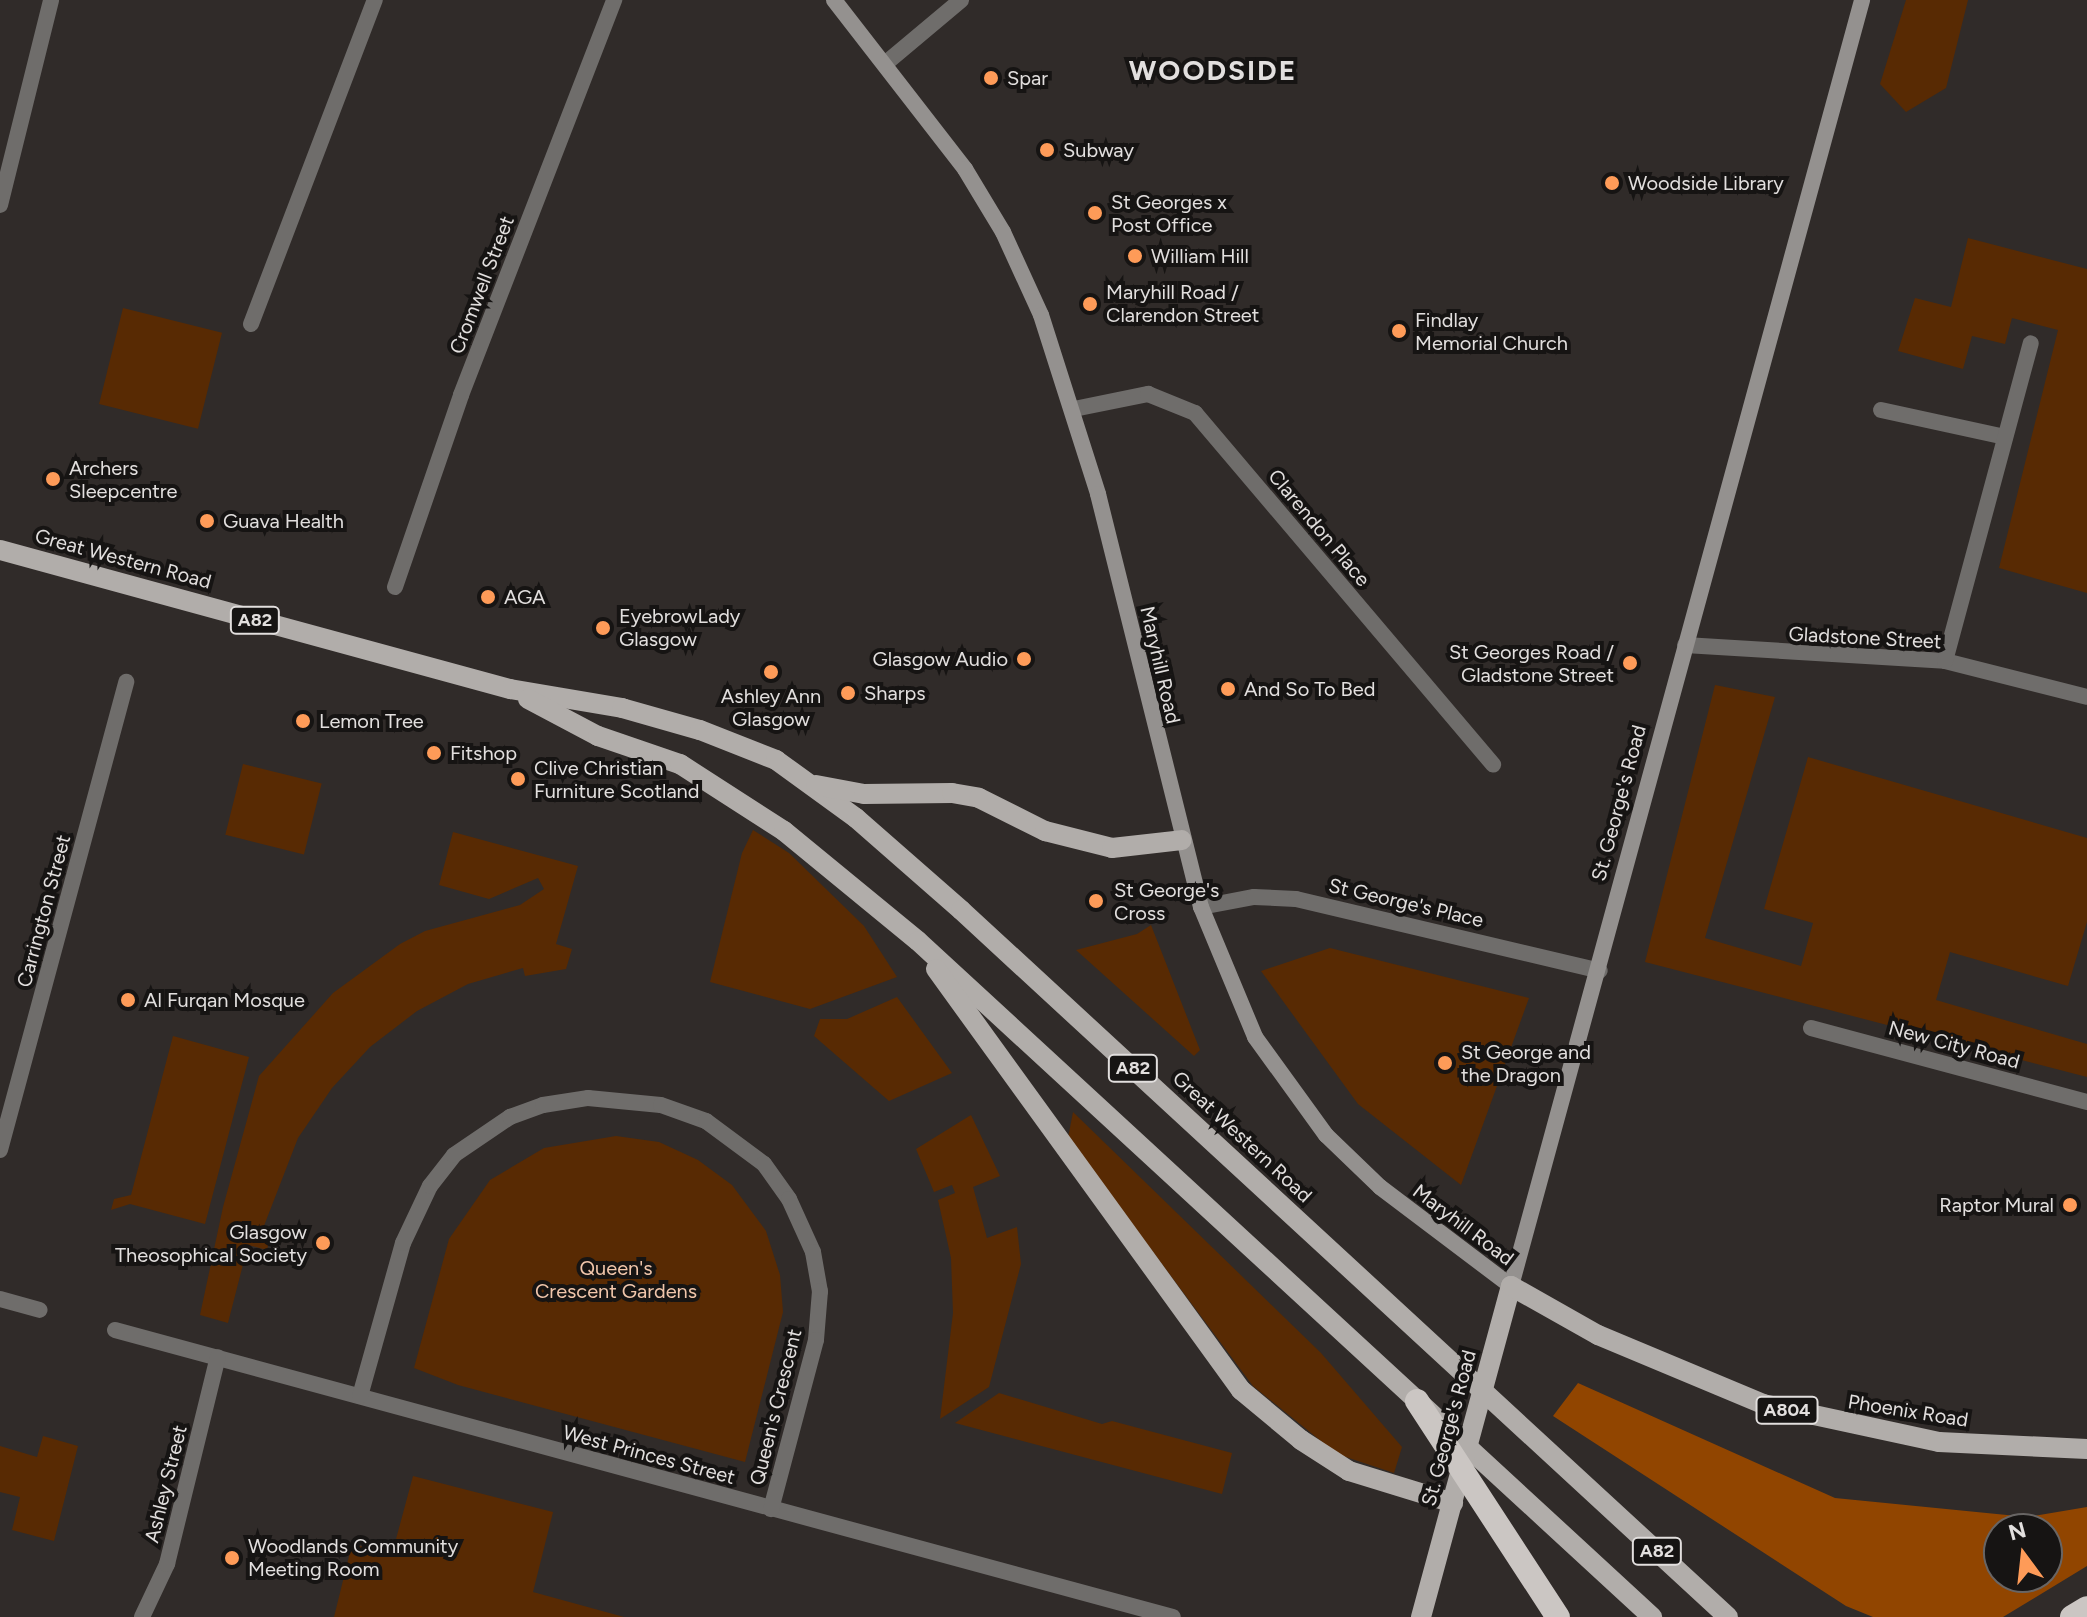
<!DOCTYPE html>
<html>
<head>
<meta charset="utf-8">
<style>
  body { margin:0 }
  #map { position:relative; width:2087px; height:1617px; overflow:hidden; background:#302b29; font-family:Figtree,sans-serif }
  div>[style] { position:absolute }
  .green>* { inset:0; background:#582a03; transform-origin:0 0 }
  .forest>* { inset:0; background:#914500 }
  .street>* { height:16px; margin:-8px; padding:0 8px; transform-origin:8px; border-radius:8px; background:#6f6d6b }
  .secondary>* { height:16px; margin:-8px; padding:0 8px; transform-origin:8px; border-radius:8px; background:#94918f }
  .primary>* { height:20px; margin:-10px; padding:0 10px; transform-origin:10px; border-radius:10px; background:#b1adaa }
  .highway>* { height:24px; margin:-12px; padding:0 12px; transform-origin:12px; border-radius:12px; background:#cbc6c3 }
  .dots>* { width:22px; height:22px; translate:-50% -50%; box-sizing:border-box; border:4px solid #161413; border-radius:50% }
  span { translate:-50% -50%; white-space:nowrap; text-align:center; line-height:1.15; -webkit-text-stroke:8px #161413; paint-order:stroke }
  .shield-label span { padding:2px 6px; background:#161413; border:2px solid; border-radius:6px; -webkit-text-stroke-width:0 }
  .shield-label { font-size:18px; color:#e2dfde; font-weight:700 }
  .poi-label { font-size:20px; color:#e2dfde }
  .left { translate:0 -50%; text-align:left }
  .right { translate:-100% -50%; text-align:right }
  .street-label { font-size:20px; color:#e2dfde }
  .park-label { font-size:20px; color:#f1c6ab }
  .district-label { font-size:28px; color:#e2dfde; font-weight:700; letter-spacing:2px }
  .north { position:absolute; left:1983px; top:1513px; width:80px; height:80px; box-sizing:border-box; background:#161413; border:2px solid #686564; border-radius:50%; rotate:345deg; font-size:22px; font-weight:700; line-height:32px; text-align:center; color:#e2dfde }
  .north::after { content:''; display:block; margin:auto; width:28px; height:36px; background:#fe9b58; clip-path:polygon(50% 0,100% 100%,50% 72%,0 100%) }
</style>
</head>
<body>
<div id="map">
  <div class="green">
    <div style="clip-path:polygon(1906px 0,1968px 0,1946px 88px,1906px 112px,1880px 84px)"></div>
    <div style="clip-path:polygon(1968px 238px,2087px 269px,2087px 593px,1999px 568px,2058px 330px,2012px 318px,2005px 344px,1972px 336px,1963px 369px,1898px 351px,1915px 298px,1951px 307px)"></div>
    <div style="left:123px;top:308px;width:102px;height:99px;rotate:14deg"></div>
    <div style="clip-path:polygon(1715px 685px,1775px 697px,1705px 938px,1801px 966px,1813px 923px,1764px 909px,1808px 757px,2087px 838px,2087px 922px,2068px 986px,1950px 952px,1936px 1000px,2087px 1044px,2087px 1077px,1645px 962px)"></div>
    <div style="left:243px;top:764px;width:81px;height:73px;rotate:14deg"></div>
    <div style="clip-path:polygon(753px 830px,789px 853px,864px 926px,897px 977px,810px 1009px,710px 982px,742px 853px)"></div>
    <div style="clip-path:polygon(453px 832px,578px 866px,556px 944px,572px 949px,566px 969px,525px 976px,523px 968px,468px 984px,417px 1011px,370px 1047px,332px 1088px,298px 1138px,262px 1231px,269px 1241px,267px 1250px,248px 1245px,228px 1323px,200px 1315px,223px 1207px,259px 1076px,333px 993px,400px 944px,425px 931px,520px 905px,544px 889px,538px 878px,489px 899px,439px 885px)"></div>
    <div style="clip-path:polygon(1151px 925px,1200px 1050px,1194px 1056px,1076px 950px,1137px 934px)"></div>
    <div style="clip-path:polygon(1330px 948px,1529px 998px,1461px 1185px,1358px 1104px,1261px 971px)"></div>
    <div style="clip-path:polygon(897px 997px,952px 1073px,889px 1101px,814px 1036px,820px 1019px,847px 1019px)"></div>
    <div style="clip-path:polygon(173px 1036px,249px 1057px,205px 1224px,130px 1204px,111px 1210px,114px 1199px,131px 1195px)"></div>
    <div style="clip-path:polygon(1073px 1112px,1321px 1353px,1402px 1447px,1394px 1473px,1337px 1454px,1253px 1386px,1068px 1138px)"></div>
    <div style="clip-path:polygon(971px 1115px,1000px 1176px,973px 1187px,987px 1238px,1017px 1227px,1021px 1264px,989px 1387px,940px 1419px,953px 1313px,951px 1258px,938px 1200px,955px 1193px,952px 1185px,934px 1192px,916px 1149px)"></div>
    <div style="clip-path:polygon(616px 1136px,659px 1142px,698px 1160px,732px 1185px,766px 1231px,780px 1275px,783px 1312px,745px 1462px,458px 1385px,414px 1368px,449px 1239px,490px 1180px,544px 1148px)"></div>
    <div style="clip-path:polygon(999px 1393px,1102px 1424px,1112px 1421px,1232px 1453px,1222px 1494px,955px 1423px)"></div>
    <div style="clip-path:polygon(43px 1436px,78px 1446px,54px 1541px,12px 1530px,20px 1497px,0 1492px,0 1446px,37px 1457px)"></div>
    <div style="clip-path:polygon(413px 1476px,553px 1512px,533px 1592px,624px 1617px,334px 1617px,352px 1544px,392px 1554px)"></div>
  </div>
  <div class="forest">
    <div style="clip-path:polygon(evenodd,1578px 1383px,1835px 1498px,2027px 1517px,2087px 1507px,2087px 1566px,2003px 1617px,1873px 1617px,1846px 1606px,1553px 1416px,1578px 1383px,2047px 1529px,2047px 1577px,1999px 1577px,1999px 1529px,2047px 1529px)"></div>
  </div>
  <div class="street">
    <div style="left:886px;top:63px;width:98px;rotate:-40deg"></div>
    <div style="left:0;top:205px;width:211px;rotate:-76deg"></div>
    <div style="left:251px;top:324px;width:347px;rotate:-69.1deg"></div>
    <div style="left:1074px;top:409px;width:76px;rotate:-11.5deg"></div>
    <div style="left:1148px;top:394px;width:51px;rotate:22deg"></div>
    <div style="left:1195px;top:413px;width:461px;rotate:49.7deg"></div>
    <div style="left:1881px;top:410px;width:127px;rotate:12.3deg"></div>
    <div style="left:395px;top:587px;width:203px;rotate:-71deg"></div>
    <div style="left:461px;top:395px;width:424px;rotate:-68.8deg"></div>
    <div style="left:1685px;top:645px;width:260px;rotate:3.5deg"></div>
    <div style="left:1945px;top:661px;width:146px;rotate:14.2deg"></div>
    <div style="left:1945px;top:661px;width:329px;rotate:-74.9deg"></div>
    <div style="left:1201px;top:907px;width:54px;rotate:-10.7deg"></div>
    <div style="left:1254px;top:897px;width:42px;rotate:2.7deg"></div>
    <div style="left:1296px;top:899px;width:312px;rotate:13.3deg"></div>
    <div style="left:1811px;top:1028px;width:286px;rotate:15deg"></div>
    <div style="left:0;top:1150px;width:485px;rotate:-74.9deg"></div>
    <div style="left:0;top:1299px;width:41px;rotate:15.4deg"></div>
    <div style="left:115px;top:1330px;width:1096px;rotate:15.18deg"></div>
    <div style="left:360px;top:1396px;width:159px;rotate:-74.3deg"></div>
    <div style="left:403px;top:1243px;width:63px;rotate:-64.7deg"></div>
    <div style="left:430px;top:1186px;width:39px;rotate:-52deg"></div>
    <div style="left:454px;top:1155px;width:68px;rotate:-34.2deg"></div>
    <div style="left:510px;top:1117px;width:35px;rotate:-20deg"></div>
    <div style="left:543px;top:1105px;width:46px;rotate:-8.8deg"></div>
    <div style="left:588px;top:1098px;width:73px;rotate:5.5deg"></div>
    <div style="left:661px;top:1105px;width:48px;rotate:19.6deg"></div>
    <div style="left:706px;top:1121px;width:72px;rotate:36.6deg"></div>
    <div style="left:764px;top:1164px;width:43px;rotate:54.5deg"></div>
    <div style="left:789px;top:1199px;width:58px;rotate:65.6deg"></div>
    <div style="left:813px;top:1252px;width:40px;rotate:80deg"></div>
    <div style="left:820px;top:1291px;width:49px;rotate:94.7deg"></div>
    <div style="left:816px;top:1340px;width:175px;rotate:104.9deg"></div>
    <div style="left:142px;top:1617px;width:59px;rotate:-64.7deg"></div>
    <div style="left:167px;top:1564px;width:213px;rotate:-76.2deg"></div>
  </div>
  <div class="secondary">
    <div style="left:834px;top:0;width:214px;rotate:52.2deg"></div>
    <div style="left:965px;top:169px;width:74px;rotate:58.9deg"></div>
    <div style="left:1003px;top:232px;width:91px;rotate:65.4deg"></div>
    <div style="left:1041px;top:315px;width:188px;rotate:72.3deg"></div>
    <div style="left:1098px;top:494px;width:426px;rotate:76deg"></div>
    <div style="left:1201px;top:907px;width:141px;rotate:67.4deg"></div>
    <div style="left:1255px;top:1037px;width:121px;rotate:54.1deg"></div>
    <div style="left:1326px;top:1135px;width:75px;rotate:43.9deg"></div>
    <div style="left:1380px;top:1187px;width:164px;rotate:37.1deg"></div>
    <div style="left:1511px;top:1286px;width:1333px;rotate:-74.73deg"></div>
  </div>
  <div class="primary">
    <div style="left:0;top:550px;width:529px;rotate:15.25deg"></div>
    <div style="left:510px;top:689px;width:114px;rotate:9.6deg"></div>
    <div style="left:622px;top:708px;width:81px;rotate:15.8deg"></div>
    <div style="left:700px;top:730px;width:82px;rotate:21.5deg"></div>
    <div style="left:776px;top:760px;width:99px;rotate:35.9deg"></div>
    <div style="left:856px;top:818px;width:140px;rotate:41.2deg"></div>
    <div style="left:961px;top:910px;width:1043px;rotate:42.67deg"></div>
    <div style="left:528px;top:699px;width:79px;rotate:27.9deg"></div>
    <div style="left:598px;top:736px;width:87px;rotate:18.9deg"></div>
    <div style="left:680px;top:764px;width:124px;rotate:32.8deg"></div>
    <div style="left:784px;top:831px;width:173px;rotate:39.4deg"></div>
    <div style="left:918px;top:941px;width:998px;rotate:42.64deg"></div>
    <div style="left:816px;top:785px;width:49px;rotate:10.6deg"></div>
    <div style="left:864px;top:794px;width:88px;rotate:-0.7deg"></div>
    <div style="left:952px;top:793px;width:27px;rotate:10deg"></div>
    <div style="left:979px;top:798px;width:74px;rotate:26.6deg"></div>
    <div style="left:1045px;top:831px;width:69px;rotate:14.2deg"></div>
    <div style="left:1112px;top:848px;width:70px;rotate:-6.5deg"></div>
    <div style="left:936px;top:969px;width:520px;rotate:54.08deg"></div>
    <div style="left:1241px;top:1390px;width:78px;rotate:39.8deg"></div>
    <div style="left:1301px;top:1440px;width:57px;rotate:32.9deg"></div>
    <div style="left:1349px;top:1471px;width:109px;rotate:17.1deg"></div>
    <div style="left:1421px;top:1617px;width:343px;rotate:-74.8deg"></div>
    <div style="left:1511px;top:1286px;width:100px;rotate:29.4deg"></div>
    <div style="left:1598px;top:1335px;width:179px;rotate:22.7deg"></div>
    <div style="left:1763px;top:1404px;width:180px;rotate:12.2deg"></div>
    <div style="left:1939px;top:1442px;width:148px;rotate:2.7deg"></div>
  </div>
  <div class="highway">
    <div style="left:1417px;top:1401px;width:258px;rotate:56.9deg"></div>
    <div style="left:2072px;top:1617px;width:17px;rotate:-31deg"></div>
  </div>
  <div class="dots">
    <div style="left:991px;top:78px;background:#fe9b58"></div>
    <div style="left:1047px;top:150px;background:#fe9b58"></div>
    <div style="left:1612px;top:183px;background:#fe9b58"></div>
    <div style="left:1095px;top:213px;background:#fe9b58"></div>
    <div style="left:1135px;top:256px;background:#fe9b58"></div>
    <div style="left:1090px;top:304px;background:#fe9b58"></div>
    <div style="left:1399px;top:331px;background:#fe9b58"></div>
    <div style="left:53px;top:479px;background:#fe9b58"></div>
    <div style="left:207px;top:521px;background:#fe9b58"></div>
    <div style="left:488px;top:597px;background:#fe9b58"></div>
    <div style="left:603px;top:628px;background:#fe9b58"></div>
    <div style="left:1024px;top:659px;background:#fe9b58"></div>
    <div style="left:1630px;top:663px;background:#fe9b58"></div>
    <div style="left:771px;top:672px;background:#fe9b58"></div>
    <div style="left:1228px;top:689px;background:#fe9b58"></div>
    <div style="left:848px;top:693px;background:#fe9b58"></div>
    <div style="left:303px;top:721px;background:#fe9b58"></div>
    <div style="left:434px;top:753px;background:#fe9b58"></div>
    <div style="left:518px;top:779px;background:#fe9b58"></div>
    <div style="left:1096px;top:901px;background:#fe9b58"></div>
    <div style="left:128px;top:1000px;background:#fe9b58"></div>
    <div style="left:1445px;top:1063px;background:#fe9b58"></div>
    <div style="left:2070px;top:1205px;background:#fe9b58"></div>
    <div style="left:323px;top:1243px;background:#fe9b58"></div>
    <div style="left:232px;top:1558px;background:#fe9b58"></div>
  </div>
  <div class="shield-label">
    <span style="left:255px;top:620px">A82</span>
    <span style="left:1133px;top:1068px">A82</span>
    <span style="left:1787px;top:1410px">A804</span>
    <span style="left:1657px;top:1551px">A82</span>
  </div>
  <div class="poi-label">
    <span class="left" style="left:1007px;top:78px">Spar</span>
    <span class="left" style="left:1063px;top:150px">Subway</span>
    <span class="left" style="left:1628px;top:183px">Woodside Library</span>
    <span class="left" style="left:1111px;top:214px">St Georges x<br>Post Office</span>
    <span class="left" style="left:1151px;top:256px">William Hill</span>
    <span class="left" style="left:1106px;top:304px">Maryhill Road /<br>Clarendon Street</span>
    <span class="left" style="left:1415px;top:332px">Findlay<br>Memorial Church</span>
    <span class="left" style="left:69px;top:480px">Archers<br>Sleepcentre</span>
    <span class="left" style="left:223px;top:521px">Guava Health</span>
    <span class="left" style="left:504px;top:597px">AGA</span>
    <span class="left" style="left:619px;top:628px">EyebrowLady<br>Glasgow</span>
    <span class="right" style="left:1614px;top:664px">St Georges Road /<br>Gladstone Street</span>
    <span class="right" style="left:1008px;top:659px">Glasgow Audio</span>
    <span class="left" style="left:1244px;top:689px">And So To Bed</span>
    <span class="left" style="left:864px;top:693px">Sharps</span>
    <span style="left:771px;top:708px">Ashley Ann<br>Glasgow</span>
    <span class="left" style="left:319px;top:721px">Lemon Tree</span>
    <span class="left" style="left:450px;top:753px">Fitshop</span>
    <span class="left" style="left:534px;top:780px">Clive Christian<br>Furniture Scotland</span>
    <span class="left" style="left:1114px;top:902px">St George's<br>Cross</span>
    <span class="left" style="left:144px;top:1000px">Al Furqan Mosque</span>
    <span class="left" style="left:1461px;top:1064px">St George and<br>the Dragon</span>
    <span class="right" style="left:2054px;top:1205px">Raptor Mural</span>
    <span class="right" style="left:307px;top:1244px">Glasgow<br>Theosophical Society</span>
    <span class="left" style="left:248px;top:1558px">Woodlands Community<br>Meeting Room</span>
  </div>
  <div class="street-label">
    <span style="left:482px;top:285px;rotate:-69deg">Cromwell Street</span>
    <span style="left:1319px;top:528px;rotate:50deg">Clarendon Place</span>
    <span style="left:123px;top:559px;rotate:15deg">Great Western Road</span>
    <span style="left:1865px;top:638px;rotate:3deg">Gladstone Street</span>
    <span style="left:1160px;top:665px;rotate:77deg">Maryhill Road</span>
    <span style="left:1619px;top:803px;rotate:-75deg">St. George's Road</span>
    <span style="left:1406px;top:903px;rotate:13deg">St George's Place</span>
    <span style="left:44px;top:911px;rotate:-75deg">Carrington Street</span>
    <span style="left:1954px;top:1045px;rotate:15deg">New City Road</span>
    <span style="left:1242px;top:1137px;rotate:43deg">Great Western Road</span>
    <span style="left:1463px;top:1225px;rotate:37deg">Maryhill Road</span>
    <span style="left:776px;top:1407px;rotate:-76deg">Queen's Crescent</span>
    <span style="left:1908px;top:1411px;rotate:9deg">Phoenix Road</span>
    <span style="left:1449px;top:1428px;rotate:-75deg">St. George's Road</span>
    <span style="left:649px;top:1455px;rotate:15deg">West Princes Street</span>
    <span style="left:166px;top:1484px;rotate:-76deg">Ashley Street</span>
  </div>
  <div class="park-label">
    <span style="left:616px;top:1280px">Queen's<br>Crescent Gardens</span>
  </div>
  <div class="district-label">
    <span style="left:1213px;top:70px">WOODSIDE</span>
  </div>
  <div class="north">N</div>
</div>
</body>
</html>
